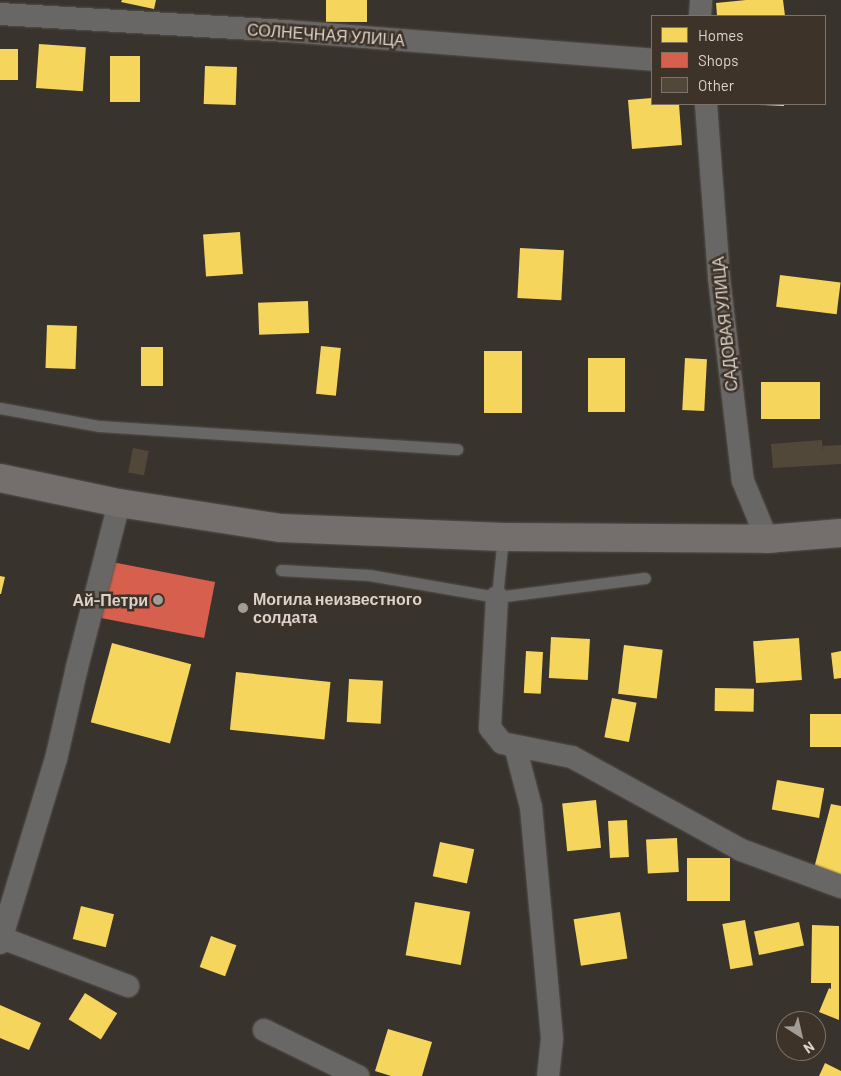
<!DOCTYPE html>
<html>
<head>
<meta charset="utf-8">
<style>
  body { margin:0 }
  #map { position:relative; width:841px; height:1076px; overflow:hidden; background:#39332d; font-family:Barlow,sans-serif }
  div>[style] { position:absolute }
  .homes>* { inset:0; background:#f6d55c; transform-origin:0 0 }
  .shops>* { inset:0; background:#d6604d; transform-origin:0 0 }
  .building>* { inset:0; background:#52483a; transform-origin:0 0 }
  .roads { filter:drop-shadow(0 0 1px #55504b) drop-shadow(0 0 1px #55504b) }
  .lane>* { height:11px; margin:-5.5px; padding:0 5.5px; transform-origin:5.5px; border-radius:5.5px; background:#696765 }
  .street>* { height:22px; margin:-11px; padding:0 11px; transform-origin:11px; border-radius:11px; background:#696765 }
  .primary>* { height:28px; margin:-14px; padding:0 14px; transform-origin:14px; border-radius:14px; background:#746f6d }
  .dots>* { width:14px; height:14px; translate:-50% -50%; box-sizing:border-box; border:2px solid #3e3328; border-radius:50% }
  span { translate:-50% -50%; white-space:nowrap; text-align:center; line-height:1.15; -webkit-text-stroke:5px #3e3328; paint-order:stroke }
  .street-label { font-size:16px; color:#dbd4ce }
  .poi-label { font-size:16px; color:#dbd4ce; font-weight:700 }
  .left { translate:0 -50%; text-align:left }
  .right { translate:-100% -50%; text-align:right }
  .legend { position:absolute; left:651px; top:15px; width:175px; height:90px; box-sizing:border-box; background:#3e3328; border:1px solid #7d736a; margin:0; padding:6px 9px; list-style:none; font-size:15px; color:#dbd4ce }
  .legend li { display:flex; align-items:center; gap:10px; height:25px }
  .legend b { width:25px; border:1px solid #7d736a }
  .north { position:absolute; left:776px; top:1011px; width:50px; height:50px; box-sizing:border-box; background:#3e3328; border:1px solid #7d736a; border-radius:50%; rotate:145deg; font-size:14px; font-weight:700; line-height:20px; text-align:center; color:#dbd4ce }
  .north::after { content:''; display:block; margin:auto; width:18px; height:22px; background:#a29c96; clip-path:polygon(50% 0,100% 100%,50% 72%,0 100%) }
</style>
</head>
<body>
<div id="map">
  <div class="homes">
    <div style="clip-path:polygon(122px 0,156px 0,154px 9px,121px 2px)"></div>
    <div style="left:326px;top:0;width:41px;height:22px"></div>
    <div style="clip-path:polygon(746px 0,783px 0,785px 16px,717px 16px,716px 3px)"></div>
    <div style="left:39px;top:44px;width:47px;height:44px;rotate:4deg"></div>
    <div style="left:0;top:49px;width:18px;height:31px"></div>
    <div style="left:110px;top:56px;width:30px;height:46px"></div>
    <div style="left:205px;top:66px;width:32px;height:38px;rotate:2deg"></div>
    <div style="clip-path:polygon(652px 98px,652px 104px,679px 104px,682px 145px,632px 149px,628px 100px)"></div>
    <div style="clip-path:polygon(760px 104px,784px 104px,784px 106px,760px 105px)"></div>
    <div style="left:240px;top:232px;width:42px;height:37px;rotate:86deg"></div>
    <div style="left:520px;top:248px;width:44px;height:50px;rotate:3deg"></div>
    <div style="left:780px;top:275px;width:61px;height:32px;rotate:7deg"></div>
    <div style="left:308px;top:301px;width:32px;height:50px;rotate:88deg"></div>
    <div style="left:47px;top:325px;width:30px;height:43px;rotate:2deg"></div>
    <div style="left:321px;top:346px;width:20px;height:48px;rotate:6deg"></div>
    <div style="left:141px;top:347px;width:22px;height:39px"></div>
    <div style="left:484px;top:351px;width:38px;height:62px"></div>
    <div style="left:588px;top:358px;width:37px;height:54px"></div>
    <div style="left:685px;top:358px;width:22px;height:52px;rotate:3deg"></div>
    <div style="left:820px;top:382px;width:37px;height:59px;rotate:90deg"></div>
    <div style="clip-path:polygon(0 576px,5px 577px,1px 594px,0 594px)"></div>
    <div style="left:551px;top:637px;width:39px;height:41px;rotate:3deg"></div>
    <div style="left:799px;top:638px;width:42px;height:46px;rotate:86deg"></div>
    <div style="left:112px;top:643px;width:82px;height:82px;rotate:15deg"></div>
    <div style="left:624px;top:645px;width:39px;height:49px;rotate:7deg"></div>
    <div style="left:526px;top:651px;width:17px;height:42px;rotate:3deg"></div>
    <div style="clip-path:polygon(841px 651px,841px 678px,834px 679px,831px 653px)"></div>
    <div style="left:236px;top:672px;width:95px;height:58px;rotate:6deg"></div>
    <div style="left:349px;top:679px;width:34px;height:43px;rotate:3deg"></div>
    <div style="left:715px;top:688px;width:39px;height:23px;rotate:1deg"></div>
    <div style="left:612px;top:698px;width:25px;height:40px;rotate:11deg"></div>
    <div style="left:810px;top:714px;width:31px;height:33px"></div>
    <div style="left:777px;top:780px;width:48px;height:30px;rotate:10deg"></div>
    <div style="left:596px;top:800px;width:48px;height:34px;rotate:84deg"></div>
    <div style="clip-path:polygon(831px 804px,841px 806px,841px 880px,813px 872px)"></div>
    <div style="left:627px;top:820px;width:37px;height:19px;rotate:87deg"></div>
    <div style="left:677px;top:838px;width:34px;height:31px;rotate:87deg"></div>
    <div style="left:440px;top:842px;width:35px;height:35px;rotate:12deg"></div>
    <div style="left:730px;top:858px;width:43px;height:43px;rotate:90deg"></div>
    <div style="left:415px;top:902px;width:56px;height:54px;rotate:10deg"></div>
    <div style="left:81px;top:906px;width:34px;height:34px;rotate:14deg"></div>
    <div style="left:620px;top:912px;width:47px;height:47px;rotate:81deg"></div>
    <div style="left:745px;top:920px;width:46px;height:23px;rotate:80deg"></div>
    <div style="left:799px;top:922px;width:24px;height:46px;rotate:78deg"></div>
    <div style="clip-path:polygon(812px 925px,839px 926px,839px 1020px,819px 1012px,829px 988px,831px 989px,831px 983px,811px 983px)"></div>
    <div style="left:211px;top:936px;width:27px;height:33px;rotate:20deg"></div>
    <div style="left:85px;top:993px;width:38px;height:31px;rotate:32deg"></div>
    <div style="clip-path:polygon(0 1005px,41px 1023px,29px 1050px,0 1038px)"></div>
    <div style="clip-path:polygon(388px 1029px,432px 1042px,422px 1076px,391px 1076px,375px 1071px)"></div>
    <div style="clip-path:polygon(825px 1063px,841px 1071px,841px 1076px,819px 1076px)"></div>
  </div>
  <div class="shops">
    <div style="left:112px;top:562px;width:105px;height:57px;rotate:11deg"></div>
  </div>
  <div class="building">
    <div style="clip-path:polygon(822px 440px,823px 453px,823px 446px,841px 445px,841px 464px,773px 468px,771px 444px)"></div>
    <div style="left:133px;top:448px;width:16px;height:25px;rotate:11deg"></div>
  </div>
  <div class="roads">
    <div class="lane">
      <div style="left:0;top:408px;width:101px;rotate:10.3deg"></div>
      <div style="left:99px;top:426px;width:359px;rotate:3.7deg"></div>
      <div style="left:281px;top:570px;width:88px;rotate:3.3deg"></div>
      <div style="left:369px;top:575px;width:130px;rotate:9.8deg"></div>
      <div style="left:497px;top:597px;width:149px;rotate:-7.3deg"></div>
      <div style="left:497px;top:597px;width:60px;rotate:-84.3deg"></div>
    </div>
    <div class="street">
      <div style="left:0;top:14px;width:288px;rotate:3.4deg"></div>
      <div style="left:287px;top:31px;width:366px;rotate:4.5deg"></div>
      <div style="left:700px;top:16px;width:16px;rotate:-86deg"></div>
      <div style="left:706px;top:104px;width:174px;rotate:85.7deg"></div>
      <div style="left:719px;top:278px;width:204px;rotate:83.3deg"></div>
      <div style="left:743px;top:481px;width:63px;rotate:67.5deg"></div>
      <div style="left:497px;top:597px;width:131px;rotate:93.1deg"></div>
      <div style="left:490px;top:728px;width:19px;rotate:51deg"></div>
      <div style="left:502px;top:743px;width:71px;rotate:11.3deg"></div>
      <div style="left:572px;top:757px;width:193px;rotate:28.8deg"></div>
      <div style="left:741px;top:850px;width:107px;rotate:20.3deg"></div>
      <div style="left:515px;top:746px;width:63px;rotate:75.3deg"></div>
      <div style="left:531px;top:807px;width:233px;rotate:84.8deg"></div>
      <div style="left:552px;top:1039px;width:37px;rotate:96deg"></div>
      <div style="left:2px;top:938px;width:135px;rotate:20.9deg"></div>
      <div style="left:0;top:943px;width:192px;rotate:-73.1deg"></div>
      <div style="left:56px;top:759px;width:94px;rotate:-77.1deg"></div>
      <div style="left:77px;top:667px;width:169px;rotate:-75.6deg"></div>
      <div style="left:264px;top:1030px;width:105px;rotate:26.1deg"></div>
    </div>
    <div class="primary">
      <div style="left:0;top:478px;width:122px;rotate:11.9deg"></div>
      <div style="left:119px;top:503px;width:164px;rotate:8.8deg"></div>
      <div style="left:281px;top:528px;width:222px;rotate:2.3deg"></div>
      <div style="left:503px;top:537px;width:264px;rotate:0.4deg"></div>
      <div style="left:767px;top:539px;width:74px;rotate:-4.6deg"></div>
    </div>
  </div>
  <div class="dots">
    <div style="left:158px;top:600px;background:#a29c96"></div>
    <div style="left:243px;top:608px;background:#a29c96"></div>
  </div>
  <div class="street-label">
    <span style="left:326px;top:35px;rotate:4deg">СОЛНЕЧНАЯ УЛИЦА</span>
    <span style="left:725px;top:324px;rotate:-96deg">САДОВАЯ УЛИЦА</span>
  </div>
  <div class="poi-label">
    <span class="left" style="left:253px;top:608px">Могила неизвестного<br>солдата</span>
    <span class="right" style="left:148px;top:600px">Ай-Петри</span>
  </div>
  <ul class="legend">
  <li><b style="height:14px;background:#f6d55c"></b>Homes</li>
  <li><b style="height:14px;background:#d6604d"></b>Shops</li>
  <li><b style="height:14px;background:#52483a"></b>Other</li>
  </ul>
  <div class="north">N</div>
</div>
</body>
</html>
